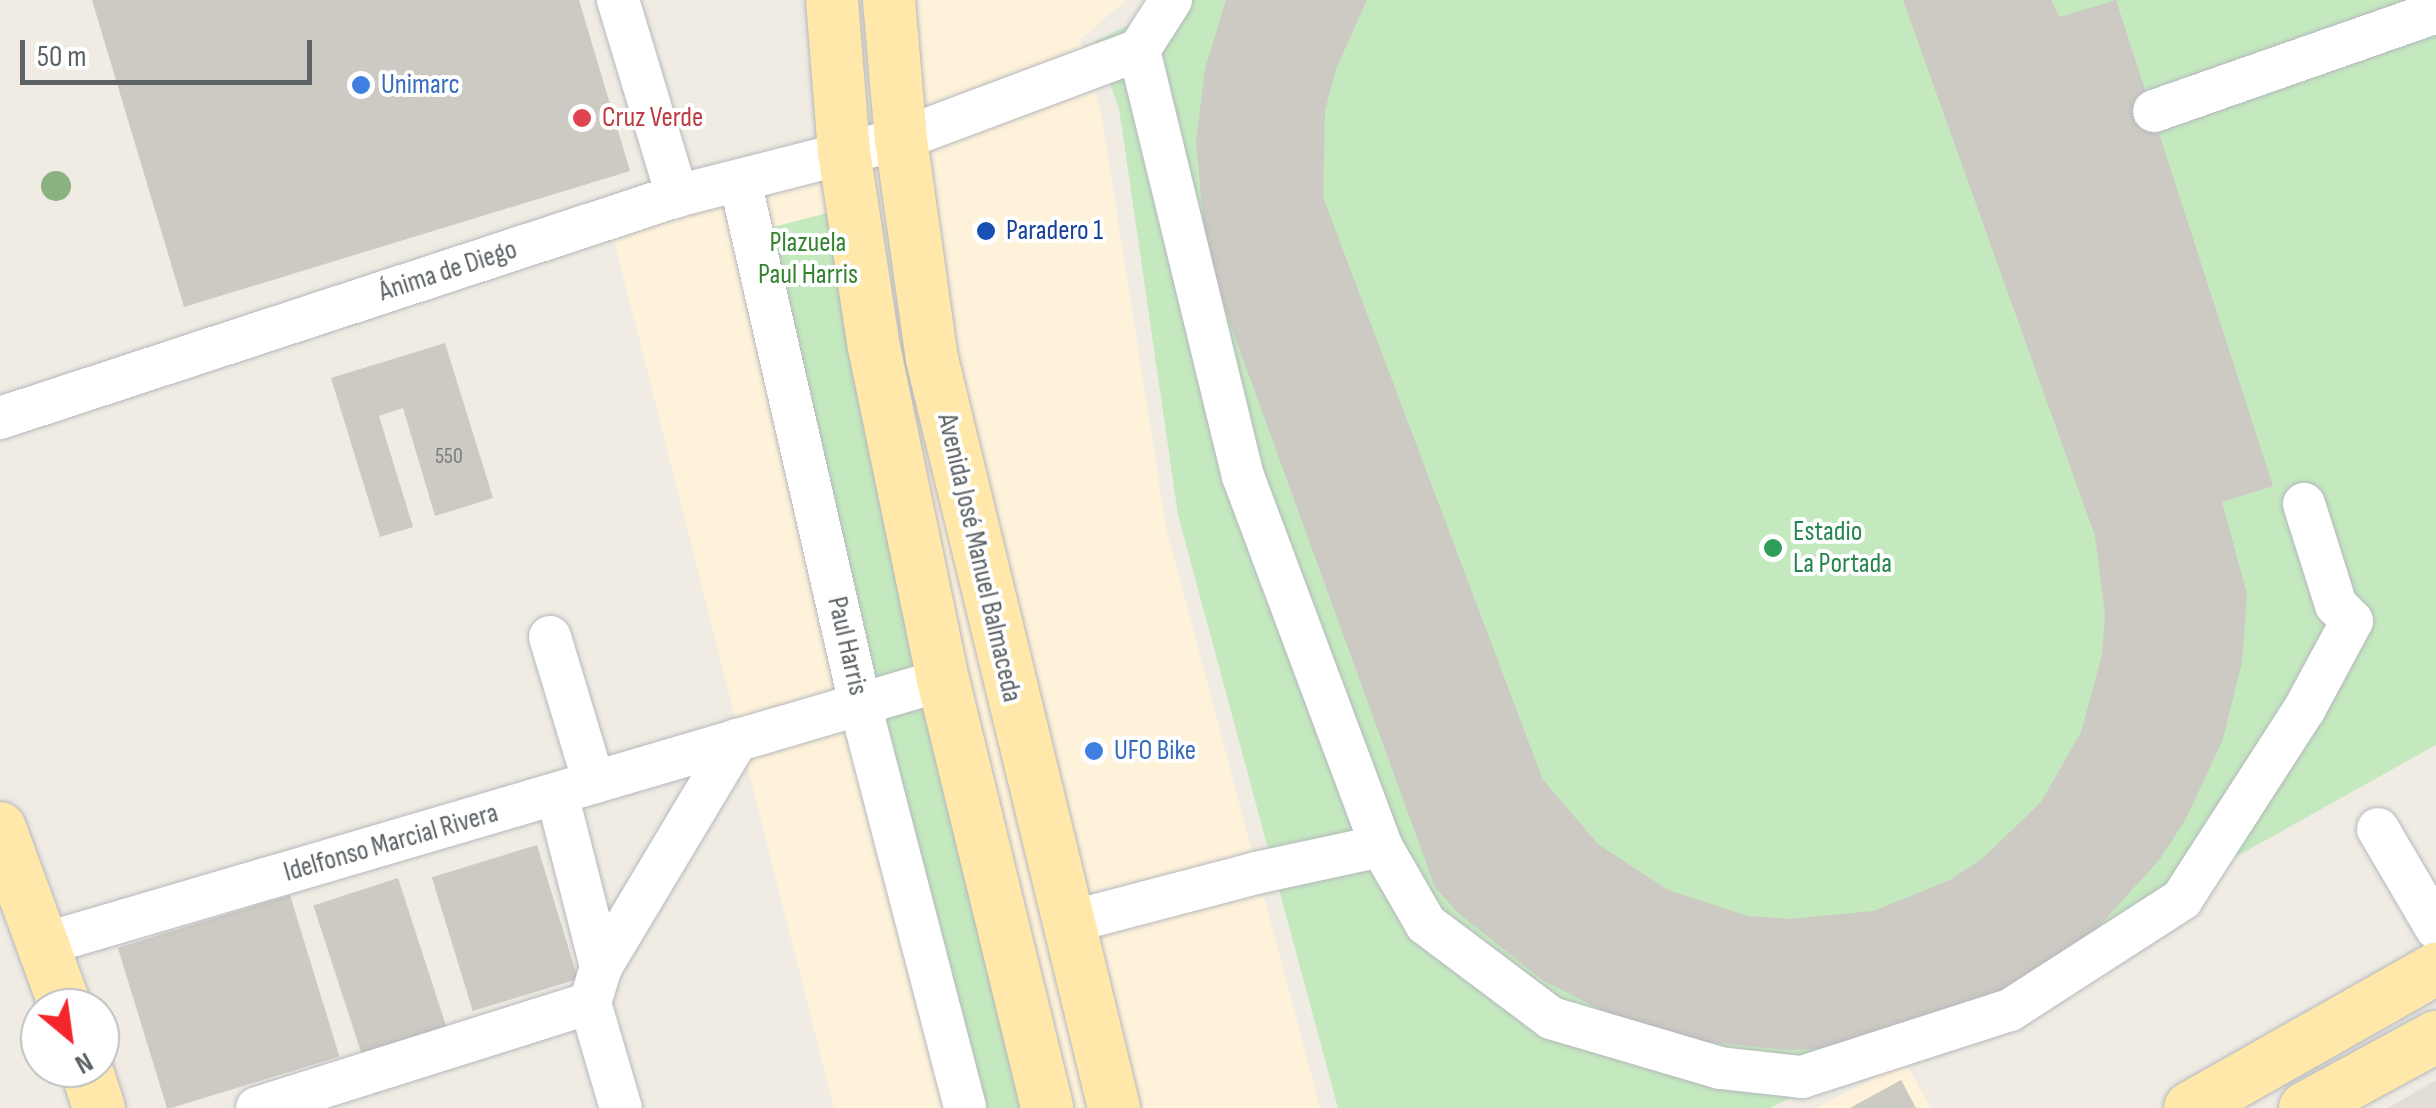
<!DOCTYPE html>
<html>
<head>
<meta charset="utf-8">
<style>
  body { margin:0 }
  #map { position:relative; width:2436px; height:1108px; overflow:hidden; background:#f0ece4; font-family:"Sofia Sans Condensed",sans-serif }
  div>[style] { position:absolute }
  .commercial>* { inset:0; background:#fff2da }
  .education>* { inset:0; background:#e2ddd5 }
  .green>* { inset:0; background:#c4e9bf }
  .building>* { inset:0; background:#cdc9c3; transform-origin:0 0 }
  .roads { filter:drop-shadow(0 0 2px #b5b8bc) drop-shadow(0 0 2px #b5b8bc) }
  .minor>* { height:42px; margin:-21px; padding:0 21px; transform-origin:21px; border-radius:21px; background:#fff }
  .major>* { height:52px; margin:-26px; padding:0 26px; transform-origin:26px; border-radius:26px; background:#ffe8aa }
  .trees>* { width:30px; height:30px; margin:-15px; border-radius:50%; background:#89b280 }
  .dots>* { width:28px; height:28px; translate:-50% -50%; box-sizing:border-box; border:5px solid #fff; border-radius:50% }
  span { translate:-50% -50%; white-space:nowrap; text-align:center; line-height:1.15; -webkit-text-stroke:8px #fff; paint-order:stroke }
  .number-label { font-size:22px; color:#787c7d }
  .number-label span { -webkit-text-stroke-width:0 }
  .shop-label { font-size:28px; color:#366cbe }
  .left { translate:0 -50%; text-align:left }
  .health-label { font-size:28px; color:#be3a42 }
  .transit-label { font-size:28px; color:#164399 }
  .park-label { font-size:28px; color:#34832e }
  .street-label { font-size:28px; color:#5c6266 }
  .leisure-label { font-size:28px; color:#27864d }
  .north { position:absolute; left:20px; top:988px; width:100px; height:100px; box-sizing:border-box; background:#fff; border:2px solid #bec0c2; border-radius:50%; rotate:151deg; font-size:28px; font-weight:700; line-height:40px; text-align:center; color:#5c6266 }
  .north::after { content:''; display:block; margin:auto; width:35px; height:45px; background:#f5252c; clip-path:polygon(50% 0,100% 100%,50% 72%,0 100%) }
  .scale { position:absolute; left:20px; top:40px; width:292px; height:45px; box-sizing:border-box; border:5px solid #5c6266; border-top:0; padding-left:12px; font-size:30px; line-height:35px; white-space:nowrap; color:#5c6266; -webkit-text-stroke:8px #fff; paint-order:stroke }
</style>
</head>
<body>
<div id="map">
  <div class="commercial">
    <div style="clip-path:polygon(813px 0,1126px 0,1080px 40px,1101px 112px,1166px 527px,1320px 1108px,834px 1108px,604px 200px,828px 136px)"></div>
    <div style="clip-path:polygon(1905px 1062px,1931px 1108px,1816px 1108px)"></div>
  </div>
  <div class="education">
    <div style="clip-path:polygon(2436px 1080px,2436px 1108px,2388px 1108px)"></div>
  </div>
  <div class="green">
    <div style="clip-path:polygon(1149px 0,2436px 0,2436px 745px,1935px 1025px,1770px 1108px,1338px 1108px,1178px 515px,1119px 108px,1094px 42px,1131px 24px)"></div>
    <div style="clip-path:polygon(831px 212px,1025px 1108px,983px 1108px,865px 680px,769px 228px)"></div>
  </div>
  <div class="building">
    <div style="clip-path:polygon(92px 0,579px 0,630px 171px,184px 307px)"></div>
    <div style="clip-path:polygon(1226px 0,1367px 0,1336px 69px,1325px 111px,1323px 197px,1543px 780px,1598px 844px,1668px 890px,1748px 916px,1790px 919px,1874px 911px,1950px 880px,1983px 858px,2041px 802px,2081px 732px,2102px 655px,2105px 615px,2095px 536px,1903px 0,2051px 0,2060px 17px,2116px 0,2273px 486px,2222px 502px,2247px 594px,2242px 662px,2223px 739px,2186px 819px,2160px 859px,2093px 933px,2012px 991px,1832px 1048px,1792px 1050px,1696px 1041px,1617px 1018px,1544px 981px,1458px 913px,1435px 887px,1207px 260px,1196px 142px,1205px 69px)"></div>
    <div style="clip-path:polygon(445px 343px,493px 498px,435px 516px,403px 408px,379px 416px,413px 527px,380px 537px,331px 378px)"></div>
    <div style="left:537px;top:845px;width:140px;height:110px;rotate:73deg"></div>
    <div style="left:398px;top:878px;width:157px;height:89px;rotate:72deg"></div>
    <div style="left:290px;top:895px;width:169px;height:180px;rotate:73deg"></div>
    <div style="clip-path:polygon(1901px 1080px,1916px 1108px,1850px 1108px)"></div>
  </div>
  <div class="roads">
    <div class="minor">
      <div style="left:618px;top:0;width:205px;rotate:73.2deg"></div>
      <div style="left:1171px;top:0;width:59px;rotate:122.6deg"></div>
      <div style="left:1139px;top:50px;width:439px;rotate:76.3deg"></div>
      <div style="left:1243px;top:476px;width:395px;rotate:69.5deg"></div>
      <div style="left:1381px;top:846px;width:90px;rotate:60deg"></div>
      <div style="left:1426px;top:924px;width:156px;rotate:36.9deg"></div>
      <div style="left:1551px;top:1018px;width:176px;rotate:16.5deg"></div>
      <div style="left:1720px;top:1068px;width:82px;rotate:6.3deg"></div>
      <div style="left:1802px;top:1077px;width:219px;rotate:-17.9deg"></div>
      <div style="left:2010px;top:1010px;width:205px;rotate:-32.8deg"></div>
      <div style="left:2182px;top:899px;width:225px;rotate:-57.2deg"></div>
      <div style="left:2304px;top:710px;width:101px;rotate:-61.7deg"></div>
      <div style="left:2352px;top:621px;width:23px;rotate:-135deg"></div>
      <div style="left:2336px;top:605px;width:106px;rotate:-107.6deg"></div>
      <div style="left:2154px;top:111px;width:299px;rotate:-19.3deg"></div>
      <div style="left:740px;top:181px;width:537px;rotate:77.08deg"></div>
      <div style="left:860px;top:704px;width:417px;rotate:75.4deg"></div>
      <div style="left:0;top:418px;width:712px;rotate:-18.16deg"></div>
      <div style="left:677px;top:196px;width:231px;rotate:-14.3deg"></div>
      <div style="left:901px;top:139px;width:254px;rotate:-20.5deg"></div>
      <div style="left:550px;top:637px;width:152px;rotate:73.2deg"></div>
      <div style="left:557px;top:794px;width:179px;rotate:75.7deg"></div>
      <div style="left:601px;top:967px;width:38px;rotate:107deg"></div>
      <div style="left:590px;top:1003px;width:109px;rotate:73.6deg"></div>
      <div style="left:2378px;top:829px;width:115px;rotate:59.6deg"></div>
      <div style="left:1066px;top:923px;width:196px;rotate:-14.7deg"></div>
      <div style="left:1256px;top:873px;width:128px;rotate:-12.2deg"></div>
      <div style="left:44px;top:944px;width:937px;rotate:-16.37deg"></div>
      <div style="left:601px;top:967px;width:265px;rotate:-59.1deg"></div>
      <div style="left:257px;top:1108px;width:349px;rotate:-17.5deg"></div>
    </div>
    <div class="major">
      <div style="left:832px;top:0;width:152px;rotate:85.5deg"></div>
      <div style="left:844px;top:152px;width:197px;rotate:81.3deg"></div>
      <div style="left:874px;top:347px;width:340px;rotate:78.3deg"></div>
      <div style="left:943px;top:680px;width:440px;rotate:76.3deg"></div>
      <div style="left:889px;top:0;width:140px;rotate:85.1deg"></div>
      <div style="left:901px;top:139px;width:222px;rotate:82deg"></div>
      <div style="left:932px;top:359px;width:771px;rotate:76.34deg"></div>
      <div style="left:0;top:828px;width:192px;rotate:69.9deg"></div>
      <div style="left:86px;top:1068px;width:42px;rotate:72deg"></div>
      <div style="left:2190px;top:1108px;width:283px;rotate:-29.5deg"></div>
      <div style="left:2305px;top:1108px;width:149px;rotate:-28.5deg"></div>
    </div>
  </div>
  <div class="trees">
    <div style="left:56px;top:186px"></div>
  </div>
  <div class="dots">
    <div style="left:361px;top:85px;background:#3f7fe0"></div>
    <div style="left:582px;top:118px;background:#e0444e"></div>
    <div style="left:986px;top:231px;background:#1a4fb4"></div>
    <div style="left:1773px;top:548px;background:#2e9e5b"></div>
    <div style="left:1094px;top:751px;background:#3f7fe0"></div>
  </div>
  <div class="number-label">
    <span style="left:449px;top:457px">550</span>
  </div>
  <div class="shop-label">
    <span class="left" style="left:381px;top:85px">Unimarc</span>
    <span class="left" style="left:1114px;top:751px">UFO Bike</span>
  </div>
  <div class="health-label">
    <span class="left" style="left:602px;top:118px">Cruz Verde</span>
  </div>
  <div class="transit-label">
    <span class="left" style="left:1006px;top:231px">Paradero 1</span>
  </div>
  <div class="park-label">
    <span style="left:808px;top:259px">Plazuela<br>Paul Harris</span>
  </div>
  <div class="street-label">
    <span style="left:448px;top:271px;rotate:-18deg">Ánima de Diego</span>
    <span style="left:979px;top:558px;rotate:77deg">Avenida José Manuel Balmaceda</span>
    <span style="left:847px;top:646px;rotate:77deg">Paul Harris</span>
    <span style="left:391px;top:843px;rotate:-16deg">Idelfonso Marcial Rivera</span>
  </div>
  <div class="leisure-label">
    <span class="left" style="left:1793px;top:548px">Estadio<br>La Portada</span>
  </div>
  <div class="north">N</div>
  <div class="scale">50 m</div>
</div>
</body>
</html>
